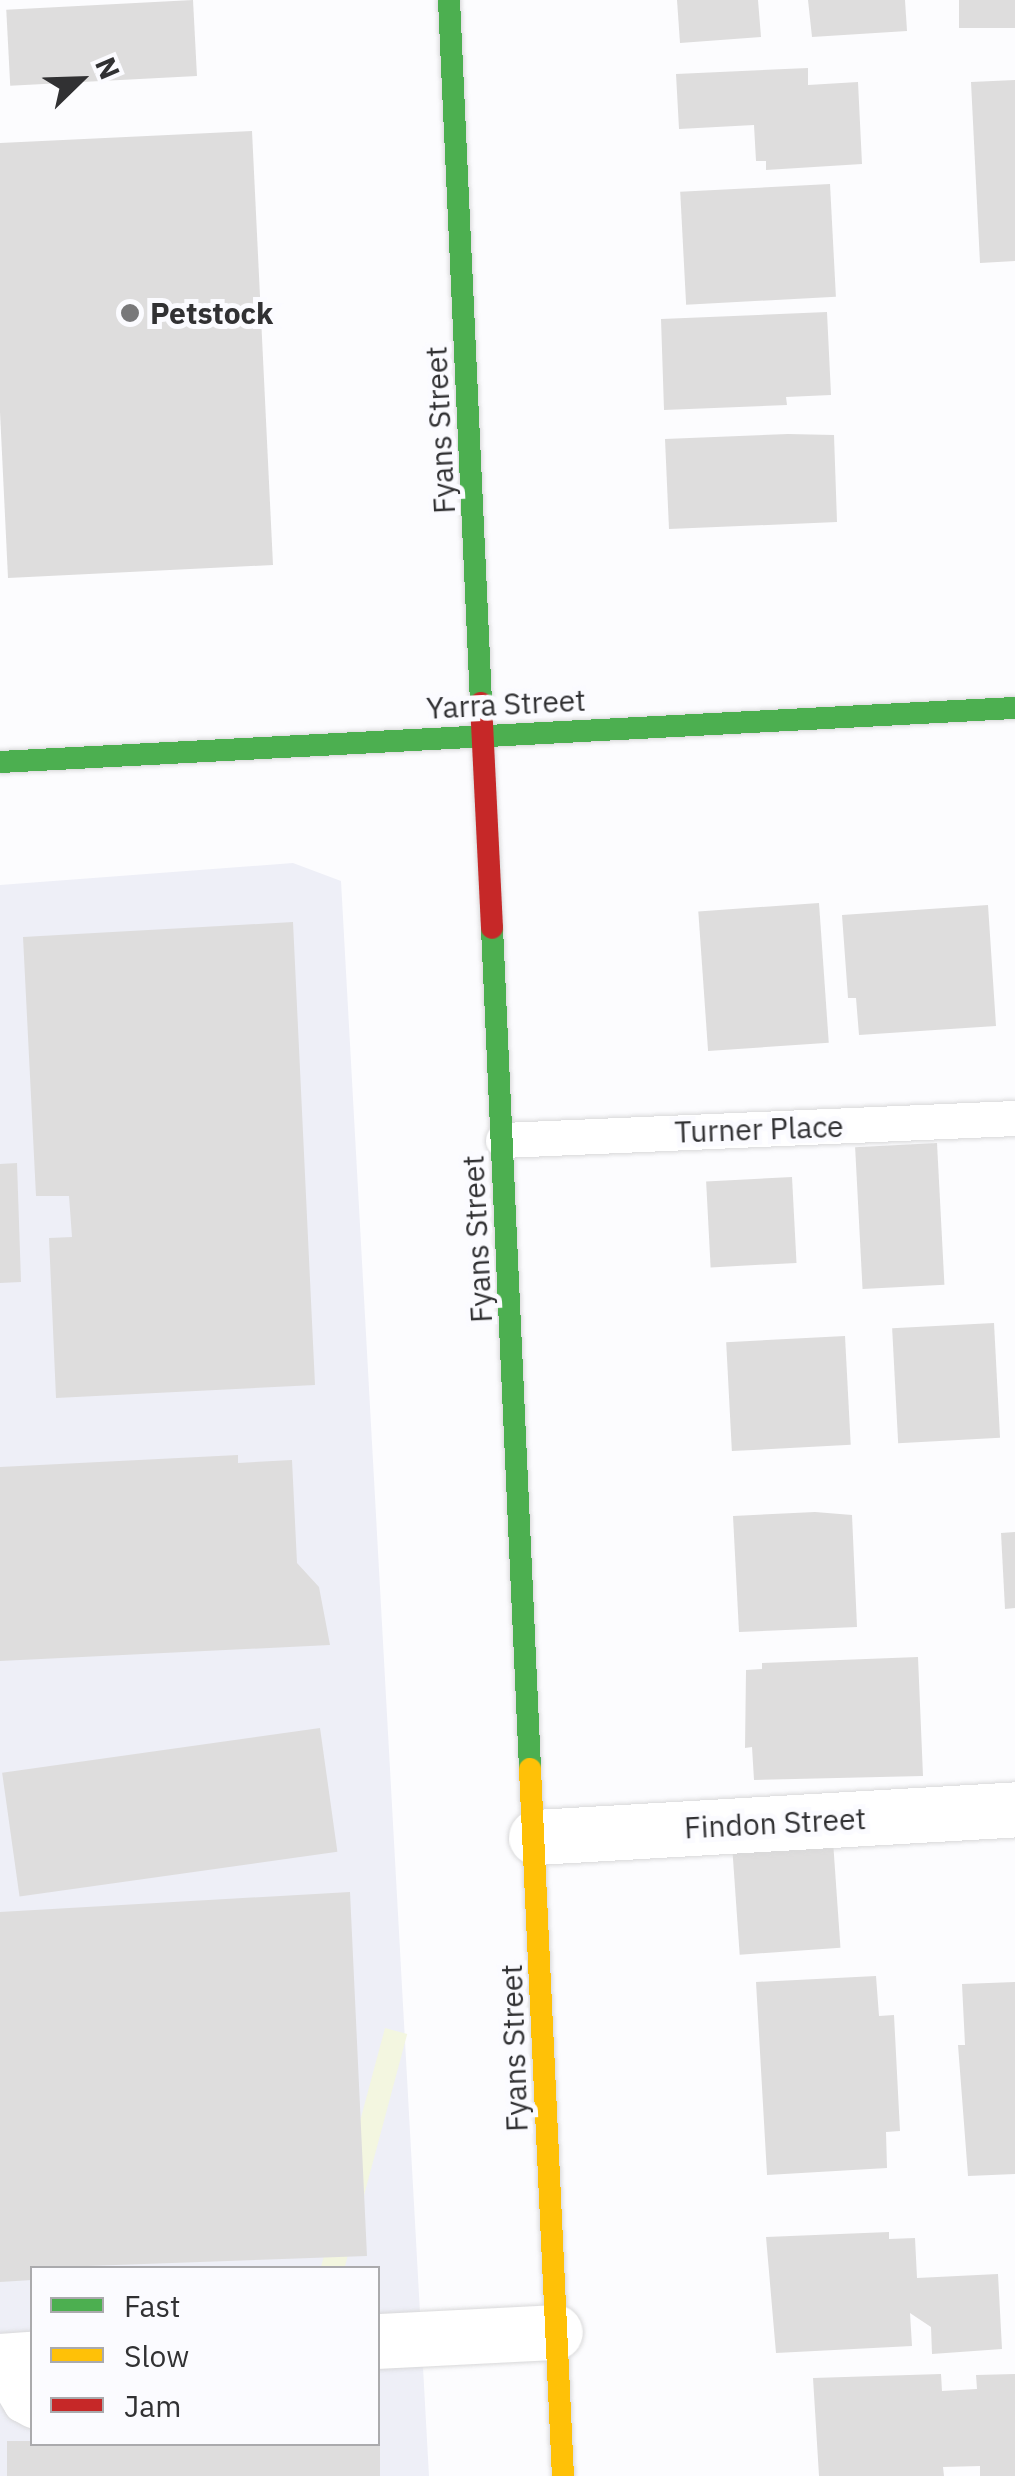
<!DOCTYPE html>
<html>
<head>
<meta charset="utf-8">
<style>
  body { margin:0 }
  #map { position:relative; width:1015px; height:2476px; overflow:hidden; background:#fcfcfe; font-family:"IBM Plex Sans",sans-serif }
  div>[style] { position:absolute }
  .built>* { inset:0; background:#eeeff7 }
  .green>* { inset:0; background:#f3f6e0; transform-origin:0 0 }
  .building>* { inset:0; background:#dedddd; transform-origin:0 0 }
  .roads { filter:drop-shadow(0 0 2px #d8d8d9) drop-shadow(0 0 2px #d8d8d9) }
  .lane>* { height:35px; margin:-17.5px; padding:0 17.5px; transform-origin:17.5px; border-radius:17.5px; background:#fff }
  .street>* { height:55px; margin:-27.5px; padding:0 27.5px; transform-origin:27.5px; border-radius:27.5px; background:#fff }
  .fast>* { height:22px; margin:-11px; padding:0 11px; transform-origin:11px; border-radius:11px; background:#4caf50 }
  .slow>* { height:22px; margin:-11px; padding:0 11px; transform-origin:11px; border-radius:11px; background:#ffc107 }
  .jam>* { height:22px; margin:-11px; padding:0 11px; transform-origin:11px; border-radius:11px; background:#c62828 }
  .dots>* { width:28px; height:28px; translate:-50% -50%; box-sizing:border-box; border:5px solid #fbfbff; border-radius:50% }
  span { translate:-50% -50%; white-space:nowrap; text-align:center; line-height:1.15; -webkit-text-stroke:10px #fbfbff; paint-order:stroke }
  .poi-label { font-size:30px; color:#313133; font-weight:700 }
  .left { translate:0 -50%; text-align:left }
  .street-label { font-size:30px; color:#313133 }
  .legend { position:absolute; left:30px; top:2266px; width:350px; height:180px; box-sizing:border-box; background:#fbfbff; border:2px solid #aaaaad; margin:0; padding:12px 18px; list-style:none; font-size:30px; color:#313133 }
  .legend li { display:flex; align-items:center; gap:20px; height:50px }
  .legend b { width:50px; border:2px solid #aaaaad }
  .north { position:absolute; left:30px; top:30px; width:100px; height:100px; -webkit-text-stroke:8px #fbfbff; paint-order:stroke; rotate:67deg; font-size:28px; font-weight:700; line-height:40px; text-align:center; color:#313133 }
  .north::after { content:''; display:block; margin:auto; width:35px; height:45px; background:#313133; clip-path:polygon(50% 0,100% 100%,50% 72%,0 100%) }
</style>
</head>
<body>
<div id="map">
  <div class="built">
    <div style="clip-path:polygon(evenodd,293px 863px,341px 881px,429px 2476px,0 2476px,0 885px,293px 863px,32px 2268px,378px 2268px,378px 2444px,32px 2444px,32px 2268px)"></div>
  </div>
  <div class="green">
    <div style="left:385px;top:2028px;width:23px;height:287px;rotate:15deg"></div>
  </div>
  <div class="building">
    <div style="left:193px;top:0;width:76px;height:187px;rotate:87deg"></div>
    <div style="clip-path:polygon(677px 0,758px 0,761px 37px,680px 43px)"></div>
    <div style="clip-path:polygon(808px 0,905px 0,907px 31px,812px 37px)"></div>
    <div style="left:959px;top:0;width:56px;height:28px"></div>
    <div style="clip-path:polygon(808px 68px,808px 85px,858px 82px,862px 164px,766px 170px,766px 161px,756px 161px,754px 125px,679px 129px,676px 74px)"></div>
    <div style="clip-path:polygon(1015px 80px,1015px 261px,980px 263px,971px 82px)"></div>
    <div style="clip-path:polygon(252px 131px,273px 565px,8px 578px,0 412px,0 143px)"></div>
    <div style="left:830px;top:184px;width:113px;height:150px;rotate:87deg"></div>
    <div style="clip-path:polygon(827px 312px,831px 395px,786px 397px,787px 405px,664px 410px,661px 319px)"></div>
    <div style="clip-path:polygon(788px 434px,834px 435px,837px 522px,669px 529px,665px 439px)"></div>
    <div style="left:819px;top:903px;width:140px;height:121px;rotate:86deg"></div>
    <div style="clip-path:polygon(988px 905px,996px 1026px,859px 1035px,856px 998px,848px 998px,842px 915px)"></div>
    <div style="clip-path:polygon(293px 922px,315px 1385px,56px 1398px,49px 1238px,72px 1237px,69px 1196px,36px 1196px,23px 937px)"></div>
    <div style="left:937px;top:1143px;width:142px;height:82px;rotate:87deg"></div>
    <div style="clip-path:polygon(17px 1163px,21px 1282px,0 1283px,0 1164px)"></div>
    <div style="left:792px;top:1177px;width:86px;height:86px;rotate:87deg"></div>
    <div style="left:994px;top:1323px;width:115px;height:102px;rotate:87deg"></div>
    <div style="left:845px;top:1336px;width:109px;height:119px;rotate:87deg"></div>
    <div style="clip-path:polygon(238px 1455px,238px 1463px,292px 1460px,297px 1563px,319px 1587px,330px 1645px,0 1661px,0 1467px)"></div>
    <div style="clip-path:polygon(815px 1512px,852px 1515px,857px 1627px,739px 1632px,733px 1516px)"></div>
    <div style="clip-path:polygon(1015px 1532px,1015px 1608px,1005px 1609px,1001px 1533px)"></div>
    <div style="clip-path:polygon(918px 1657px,923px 1776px,754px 1780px,752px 1747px,745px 1748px,746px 1670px,762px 1669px,762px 1663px)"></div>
    <div style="left:320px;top:1728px;width:125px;height:321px;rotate:82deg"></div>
    <div style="left:833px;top:1841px;width:107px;height:101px;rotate:86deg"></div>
    <div style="clip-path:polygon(350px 1892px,367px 2256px,32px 2268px,32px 2280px,0 2282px,0 1912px)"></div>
    <div style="clip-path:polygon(876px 1976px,879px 2016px,894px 2015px,900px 2131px,886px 2132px,887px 2168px,767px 2175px,756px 1982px)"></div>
    <div style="clip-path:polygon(1015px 1982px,1015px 2174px,968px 2176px,958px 2045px,965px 2045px,962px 1984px)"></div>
    <div style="clip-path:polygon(889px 2232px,889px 2239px,915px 2238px,917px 2278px,998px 2274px,1002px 2349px,932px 2354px,931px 2327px,910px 2313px,912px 2346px,776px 2353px,766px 2237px)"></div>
    <div style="clip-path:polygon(941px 2374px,942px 2391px,977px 2389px,976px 2375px,1015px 2374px,1015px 2476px,980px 2476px,980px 2466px,943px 2467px,944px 2476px,819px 2476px,813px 2378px)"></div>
    <div style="left:7px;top:2441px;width:373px;height:35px"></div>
  </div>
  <div class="roads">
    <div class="lane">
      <div style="left:503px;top:1140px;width:512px;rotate:-2.46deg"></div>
      <div style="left:0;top:2369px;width:41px;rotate:59deg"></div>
      <div style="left:21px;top:2404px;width:13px;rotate:29deg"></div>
    </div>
    <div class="street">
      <div style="left:536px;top:1837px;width:480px;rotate:-3.3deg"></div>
      <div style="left:378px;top:2341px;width:177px;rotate:-2.9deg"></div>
      <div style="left:0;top:2361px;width:32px;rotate:-4deg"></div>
    </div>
    <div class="fast">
      <div style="left:449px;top:0;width:704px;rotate:87.39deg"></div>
      <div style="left:0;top:762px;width:1016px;rotate:-3.05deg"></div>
      <div style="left:492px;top:928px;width:842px;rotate:87.41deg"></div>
    </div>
    <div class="slow">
      <div style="left:530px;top:1769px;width:708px;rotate:87.33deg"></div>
    </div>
    <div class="jam">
      <div style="left:481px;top:703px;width:225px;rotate:87.2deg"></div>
    </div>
  </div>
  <div class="dots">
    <div style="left:130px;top:313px;background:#78787a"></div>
  </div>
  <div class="poi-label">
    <span class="left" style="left:150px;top:313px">Petstock</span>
  </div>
  <div class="street-label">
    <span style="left:440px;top:430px;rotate:-93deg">Fyans Street</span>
    <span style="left:506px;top:704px;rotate:-3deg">Yarra Street</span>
    <span style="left:759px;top:1129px;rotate:-2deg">Turner Place</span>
    <span style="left:477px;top:1239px;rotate:-93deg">Fyans Street</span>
    <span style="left:775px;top:1823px;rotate:-3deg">Findon Street</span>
    <span style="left:514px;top:2048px;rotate:-92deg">Fyans Street</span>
  </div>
  <ul class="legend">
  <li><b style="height:12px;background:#4caf50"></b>Fast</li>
  <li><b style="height:12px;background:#ffc107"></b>Slow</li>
  <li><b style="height:12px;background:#c62828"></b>Jam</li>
  </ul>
  <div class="north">N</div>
</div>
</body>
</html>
